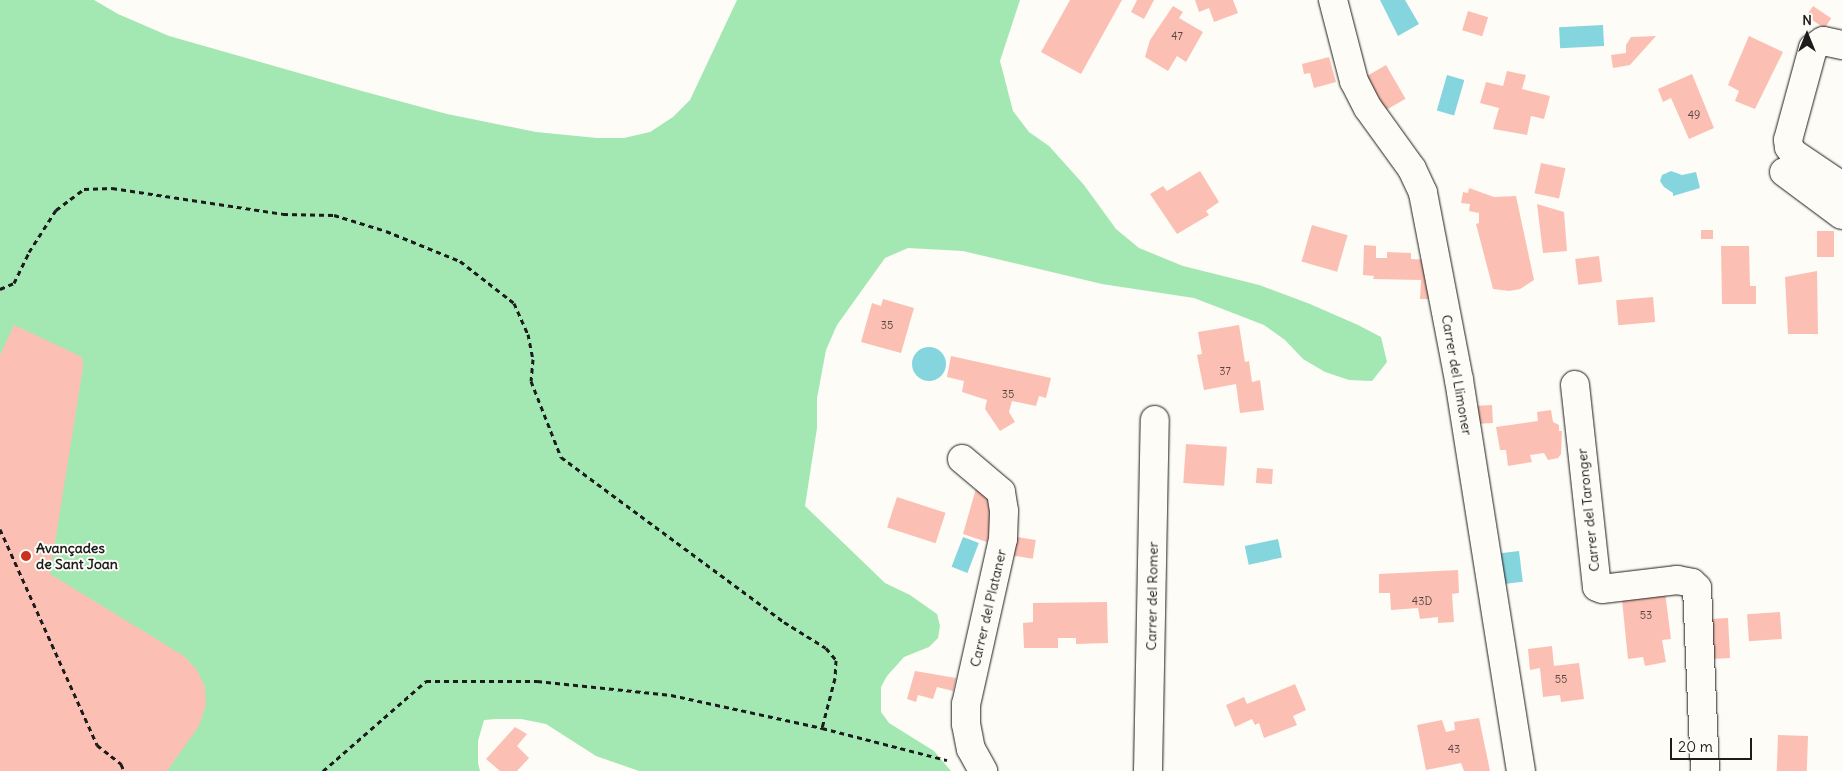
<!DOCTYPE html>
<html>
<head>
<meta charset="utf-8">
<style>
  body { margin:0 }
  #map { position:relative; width:1842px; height:771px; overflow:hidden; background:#fdfcf7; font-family:Delius,sans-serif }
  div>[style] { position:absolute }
  .green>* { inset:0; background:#a3e7b2 }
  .water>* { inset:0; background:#85d5df; transform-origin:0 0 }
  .round { border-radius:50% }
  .building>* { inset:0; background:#fbc0b3; transform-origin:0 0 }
  .path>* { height:3px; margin-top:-1.5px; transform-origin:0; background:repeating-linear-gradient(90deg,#1c1c1c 0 5px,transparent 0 9px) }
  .roads { filter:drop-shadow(0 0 1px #1c1c1c) drop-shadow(0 0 1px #1c1c1c) }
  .minor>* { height:28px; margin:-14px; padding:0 14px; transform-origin:14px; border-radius:14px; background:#fdfcf7 }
  .dots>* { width:14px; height:14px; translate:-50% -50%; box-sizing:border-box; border:2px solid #fdfcf7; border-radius:50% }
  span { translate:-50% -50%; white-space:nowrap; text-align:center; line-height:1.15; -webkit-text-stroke:4px #fdfcf7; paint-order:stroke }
  .number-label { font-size:11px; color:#544542 }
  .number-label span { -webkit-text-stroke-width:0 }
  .street-label { font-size:14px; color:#1c1c1c }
  .poi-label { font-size:14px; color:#1c1c1c; font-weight:700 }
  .left { translate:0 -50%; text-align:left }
  .north { position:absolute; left:1782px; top:10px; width:50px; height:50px; -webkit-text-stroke:4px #fdfcf7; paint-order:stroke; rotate:0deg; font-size:14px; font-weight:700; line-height:20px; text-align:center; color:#1c1c1c }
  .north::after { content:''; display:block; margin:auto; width:18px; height:22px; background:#1c1c1c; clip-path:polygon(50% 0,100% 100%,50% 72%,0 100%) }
  .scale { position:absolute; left:1670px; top:738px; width:82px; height:22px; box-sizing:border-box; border:2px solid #1c1c1c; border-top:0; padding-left:6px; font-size:15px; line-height:18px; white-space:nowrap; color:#1c1c1c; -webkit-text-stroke:4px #fdfcf7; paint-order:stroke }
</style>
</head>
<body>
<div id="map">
  <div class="green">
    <div style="clip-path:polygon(0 0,94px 0,118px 14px,169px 36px,362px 91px,447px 114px,536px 132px,597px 138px,624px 138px,650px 132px,673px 117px,690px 100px,737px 0,1020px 0,1000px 61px,1013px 111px,1029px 132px,1049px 146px,1084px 185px,1116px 229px,1139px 248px,1183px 266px,1259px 285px,1310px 304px,1358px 325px,1381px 337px,1387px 362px,1372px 381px,1349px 380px,1325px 372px,1303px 359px,1285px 340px,1264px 325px,1194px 298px,1102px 284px,963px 251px,908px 248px,885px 258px,837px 325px,826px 350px,817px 398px,817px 428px,805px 506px,885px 583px,910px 595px,937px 614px,940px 626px,938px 638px,929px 647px,904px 657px,887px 676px,881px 687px,881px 712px,889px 723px,934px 751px,951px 771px,639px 771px,596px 756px,546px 724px,521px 719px,496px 719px,484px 720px,478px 741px,478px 763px,480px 771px,0 771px)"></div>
  </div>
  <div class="water">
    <div style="clip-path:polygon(1380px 0,1405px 0,1419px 24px,1398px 36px)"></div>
    <div style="left:1603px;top:25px;width:21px;height:44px;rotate:87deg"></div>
    <div style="left:1447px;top:75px;width:18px;height:37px;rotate:16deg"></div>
    <div style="clip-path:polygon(1671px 171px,1682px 175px,1696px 172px,1700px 188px,1673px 196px,1673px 193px,1664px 187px,1660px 181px,1662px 175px)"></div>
    <div class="round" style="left:912px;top:347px;width:34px;height:34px"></div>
    <div style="left:963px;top:537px;width:17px;height:32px;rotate:21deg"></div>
    <div style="left:1278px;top:539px;width:19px;height:34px;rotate:78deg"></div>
    <div style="left:1519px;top:551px;width:31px;height:23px;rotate:83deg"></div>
  </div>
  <div class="building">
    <div style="clip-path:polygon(1070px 0,1122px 0,1081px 74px,1041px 52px)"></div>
    <div style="clip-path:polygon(1137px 0,1154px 0,1144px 19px,1131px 12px)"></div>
    <div style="clip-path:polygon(1195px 0,1233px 0,1238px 13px,1214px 22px,1209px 8px,1199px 12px)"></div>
    <div style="clip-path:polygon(1173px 6px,1183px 12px,1179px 18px,1203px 32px,1186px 62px,1177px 56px,1168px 71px,1145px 57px,1150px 40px)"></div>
    <div style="left:1813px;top:6px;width:22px;height:12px;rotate:34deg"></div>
    <div style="left:1468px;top:11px;width:21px;height:20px;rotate:17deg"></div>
    <div style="clip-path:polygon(1656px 36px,1630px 65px,1613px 68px,1611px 55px,1626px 53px,1626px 45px,1631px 37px)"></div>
    <div style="clip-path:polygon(1749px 36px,1783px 52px,1755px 109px,1735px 101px,1739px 91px,1728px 85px)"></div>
    <div style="clip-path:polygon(1329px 57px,1336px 82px,1314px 88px,1310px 73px,1304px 74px,1302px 64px)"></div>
    <div style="left:1386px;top:65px;width:39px;height:23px;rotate:60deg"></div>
    <div style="clip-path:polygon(1507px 71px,1526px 75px,1522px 89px,1550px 96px,1544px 119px,1531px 116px,1527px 135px,1493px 129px,1499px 108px,1480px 103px,1486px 82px,1503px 86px)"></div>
    <div style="clip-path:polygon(1692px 74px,1714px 128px,1689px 139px,1671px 98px,1663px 102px,1658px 89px)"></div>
    <div style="left:1541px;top:163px;width:25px;height:31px;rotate:12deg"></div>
    <div style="clip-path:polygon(1200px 171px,1219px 202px,1206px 211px,1209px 215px,1177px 234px,1150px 194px,1163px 186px,1167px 191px)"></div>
    <div style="clip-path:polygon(1469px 188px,1494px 197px,1516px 196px,1534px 280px,1520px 289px,1509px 291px,1493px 289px,1476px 224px,1479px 223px,1479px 213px,1469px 211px,1470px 204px,1461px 203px,1463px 192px,1468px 193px)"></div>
    <div style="clip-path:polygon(1537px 204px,1564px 212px,1567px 251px,1543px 253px)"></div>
    <div style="left:1312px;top:225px;width:37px;height:38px;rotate:16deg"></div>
    <div style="left:1713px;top:230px;width:9px;height:12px;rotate:90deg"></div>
    <div style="left:1817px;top:231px;width:17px;height:26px"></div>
    <div style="clip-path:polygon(1364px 245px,1376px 246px,1376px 258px,1387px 258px,1387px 252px,1411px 253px,1411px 259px,1432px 260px,1437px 292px,1428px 299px,1420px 299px,1421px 280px,1373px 279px,1374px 276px,1363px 275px)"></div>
    <div style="clip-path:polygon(1721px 246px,1749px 246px,1750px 286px,1756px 286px,1756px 304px,1722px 304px)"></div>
    <div style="left:1599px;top:256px;width:26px;height:24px;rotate:83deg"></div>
    <div style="clip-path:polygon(1817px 271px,1818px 334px,1788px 334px,1785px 277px)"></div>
    <div style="left:1653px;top:297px;width:25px;height:37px;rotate:85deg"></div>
    <div style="clip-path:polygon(883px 299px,914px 308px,901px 353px,861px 342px,872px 303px,881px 306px)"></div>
    <div style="clip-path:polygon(14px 325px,82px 357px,83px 367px,50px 574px,184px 656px,197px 670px,205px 687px,206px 704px,199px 726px,167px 771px,0 771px,0 355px)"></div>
    <div style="clip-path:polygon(1239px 325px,1245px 362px,1249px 361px,1252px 382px,1260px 380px,1264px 410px,1240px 413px,1236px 384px,1204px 390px,1197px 355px,1202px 354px,1198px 332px)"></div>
    <div style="clip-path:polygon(951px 356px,1051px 378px,1046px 398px,1039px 396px,1036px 406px,1012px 401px,1009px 412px,1015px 422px,1000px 431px,985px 409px,987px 400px,962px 392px,964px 381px,947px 377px)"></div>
    <div style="left:1492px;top:405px;width:18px;height:18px;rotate:87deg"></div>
    <div style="clip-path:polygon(1551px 410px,1553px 422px,1559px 425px,1559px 431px,1562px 431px,1561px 454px,1558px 458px,1548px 460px,1544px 453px,1530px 455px,1532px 462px,1508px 466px,1506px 450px,1500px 450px,1496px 427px,1538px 421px,1537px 412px)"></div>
    <div style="left:1186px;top:444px;width:41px;height:39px;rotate:4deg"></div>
    <div style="left:1257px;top:468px;width:16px;height:15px;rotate:4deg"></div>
    <div style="clip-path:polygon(977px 485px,992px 506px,990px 513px,996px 515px,987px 542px,963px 534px)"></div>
    <div style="left:897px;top:497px;width:51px;height:32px;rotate:18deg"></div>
    <div style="left:1017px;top:537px;width:19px;height:19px;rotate:9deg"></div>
    <div style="clip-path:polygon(1458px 570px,1459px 593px,1452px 594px,1454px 622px,1438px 623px,1438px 617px,1420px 619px,1418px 608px,1391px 610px,1390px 593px,1379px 593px,1379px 574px)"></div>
    <div style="clip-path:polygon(1665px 592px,1671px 639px,1662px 640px,1666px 662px,1645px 666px,1643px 657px,1628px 659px,1622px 600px)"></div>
    <div style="clip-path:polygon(1107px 602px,1108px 643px,1076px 644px,1076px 638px,1058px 638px,1058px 648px,1024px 648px,1023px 623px,1033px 622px,1033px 603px)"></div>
    <div style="left:1780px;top:612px;width:27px;height:33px;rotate:86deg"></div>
    <div style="left:1728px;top:618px;width:40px;height:18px;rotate:87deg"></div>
    <div style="clip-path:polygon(1552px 646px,1554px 666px,1579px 663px,1584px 699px,1561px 702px,1560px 695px,1543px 697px,1540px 668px,1530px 670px,1528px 649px)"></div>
    <div style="clip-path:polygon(915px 671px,956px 678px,953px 691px,937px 687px,933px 699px,918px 695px,916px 702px,907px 699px)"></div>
    <div style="clip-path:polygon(1295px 684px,1306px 710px,1293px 716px,1297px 725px,1264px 738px,1259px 723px,1255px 725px,1252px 719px,1235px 727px,1226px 705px,1244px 697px,1247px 704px)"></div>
    <div style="clip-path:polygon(1479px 718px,1490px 771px,1464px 771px,1461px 763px,1426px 770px,1417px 725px,1442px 720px,1446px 732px,1455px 730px,1454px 722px)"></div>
    <div style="clip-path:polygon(515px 727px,527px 734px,517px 746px,529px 758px,517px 771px,500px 771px,486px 759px)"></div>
    <div style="left:1778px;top:735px;width:30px;height:36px;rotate:2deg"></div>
  </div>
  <div class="path">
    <div style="left:0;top:289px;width:15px;rotate:-23deg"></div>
    <div style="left:14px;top:283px;width:34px;rotate:-64deg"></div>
    <div style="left:29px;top:252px;width:50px;rotate:-57.3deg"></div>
    <div style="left:56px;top:210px;width:35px;rotate:-37deg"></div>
    <div style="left:84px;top:189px;width:28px;rotate:-2deg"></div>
    <div style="left:112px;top:188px;width:173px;rotate:8.6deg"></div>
    <div style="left:283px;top:214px;width:51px;rotate:1.1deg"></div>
    <div style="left:334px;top:215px;width:54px;rotate:17.1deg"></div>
    <div style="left:386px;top:231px;width:80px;rotate:22.1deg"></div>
    <div style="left:460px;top:261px;width:68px;rotate:37.9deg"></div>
    <div style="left:514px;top:303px;width:34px;rotate:66deg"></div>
    <div style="left:528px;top:334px;width:25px;rotate:79deg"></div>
    <div style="left:533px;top:359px;width:22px;rotate:95deg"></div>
    <div style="left:531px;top:381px;width:82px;rotate:68.5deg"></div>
    <div style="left:561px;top:457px;width:277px;rotate:36.5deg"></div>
    <div style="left:784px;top:622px;width:49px;rotate:31.8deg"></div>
    <div style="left:826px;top:648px;width:16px;rotate:50deg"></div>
    <div style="left:836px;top:660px;width:18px;rotate:93deg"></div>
    <div style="left:835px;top:678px;width:52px;rotate:104.6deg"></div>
    <div style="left:0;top:529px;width:237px;rotate:65.8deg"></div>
    <div style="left:97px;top:745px;width:31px;rotate:38deg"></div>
    <div style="left:121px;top:764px;width:8px;rotate:67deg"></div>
    <div style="left:323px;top:771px;width:137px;rotate:-41.1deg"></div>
    <div style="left:426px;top:681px;width:111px"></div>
    <div style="left:537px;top:681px;width:135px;rotate:6deg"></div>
    <div style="left:671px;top:695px;width:155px;rotate:12.3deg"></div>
    <div style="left:822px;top:728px;width:129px;rotate:14.4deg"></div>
  </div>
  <div class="roads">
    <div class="minor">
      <div style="left:1333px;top:0;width:84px;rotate:75.5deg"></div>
      <div style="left:1354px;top:81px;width:30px;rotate:63deg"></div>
      <div style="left:1368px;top:108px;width:75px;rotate:54.2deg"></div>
      <div style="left:1412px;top:169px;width:26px;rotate:65deg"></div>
      <div style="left:1423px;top:193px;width:190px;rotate:79.1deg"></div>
      <div style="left:1459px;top:380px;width:396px;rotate:81deg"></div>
      <div style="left:1842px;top:45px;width:19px;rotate:-168deg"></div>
      <div style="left:1823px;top:41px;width:12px;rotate:145deg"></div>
      <div style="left:1813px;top:48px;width:95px;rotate:105.2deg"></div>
      <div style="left:1788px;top:140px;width:7px;rotate:82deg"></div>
      <div style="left:1789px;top:147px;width:7px;rotate:56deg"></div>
      <div style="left:1793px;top:153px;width:59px;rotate:34deg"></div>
      <div style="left:1784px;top:172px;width:72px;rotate:36.6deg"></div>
      <div style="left:1575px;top:385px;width:203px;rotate:83.8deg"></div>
      <div style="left:1597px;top:587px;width:5px;rotate:22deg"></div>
      <div style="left:1602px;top:589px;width:76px;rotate:-6.8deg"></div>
      <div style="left:1677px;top:580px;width:15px;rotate:11deg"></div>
      <div style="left:1692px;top:583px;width:7px;rotate:45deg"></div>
      <div style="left:1697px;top:588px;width:183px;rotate:87.5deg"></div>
      <div style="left:962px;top:459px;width:51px;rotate:40.2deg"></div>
      <div style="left:1001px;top:492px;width:19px;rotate:81deg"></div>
      <div style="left:1004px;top:511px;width:28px;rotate:92deg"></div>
      <div style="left:1003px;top:539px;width:169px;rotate:102.6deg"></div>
      <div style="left:966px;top:704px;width:20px;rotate:90deg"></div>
      <div style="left:966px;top:724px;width:25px;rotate:79deg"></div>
      <div style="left:971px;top:749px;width:25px;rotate:61deg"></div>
      <div style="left:1148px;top:771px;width:351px;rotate:-88.9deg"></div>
    </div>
  </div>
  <div class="dots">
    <div style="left:26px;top:556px;background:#c8321e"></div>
  </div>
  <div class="number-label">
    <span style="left:1177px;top:36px">47</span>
    <span style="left:1694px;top:115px">49</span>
    <span style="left:887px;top:325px">35</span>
    <span style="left:1225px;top:371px">37</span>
    <span style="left:1008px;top:394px">35</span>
    <span style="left:1422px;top:601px">43D</span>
    <span style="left:1646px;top:615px">53</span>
    <span style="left:1561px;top:679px">55</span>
    <span style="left:1454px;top:749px">43</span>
  </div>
  <div class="street-label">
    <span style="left:1457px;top:375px;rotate:80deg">Carrer del Llimoner</span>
    <span style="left:1588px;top:510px;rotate:-96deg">Carrer del Taronger</span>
    <span style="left:1152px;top:596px;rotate:-89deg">Carrer del Romer</span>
    <span style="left:988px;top:608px;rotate:-77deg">Carrer del Plataner</span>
  </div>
  <div class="poi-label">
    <span class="left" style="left:36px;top:556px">Avançades<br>de Sant Joan</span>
  </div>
  <div class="north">N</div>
  <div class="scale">20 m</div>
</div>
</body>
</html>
